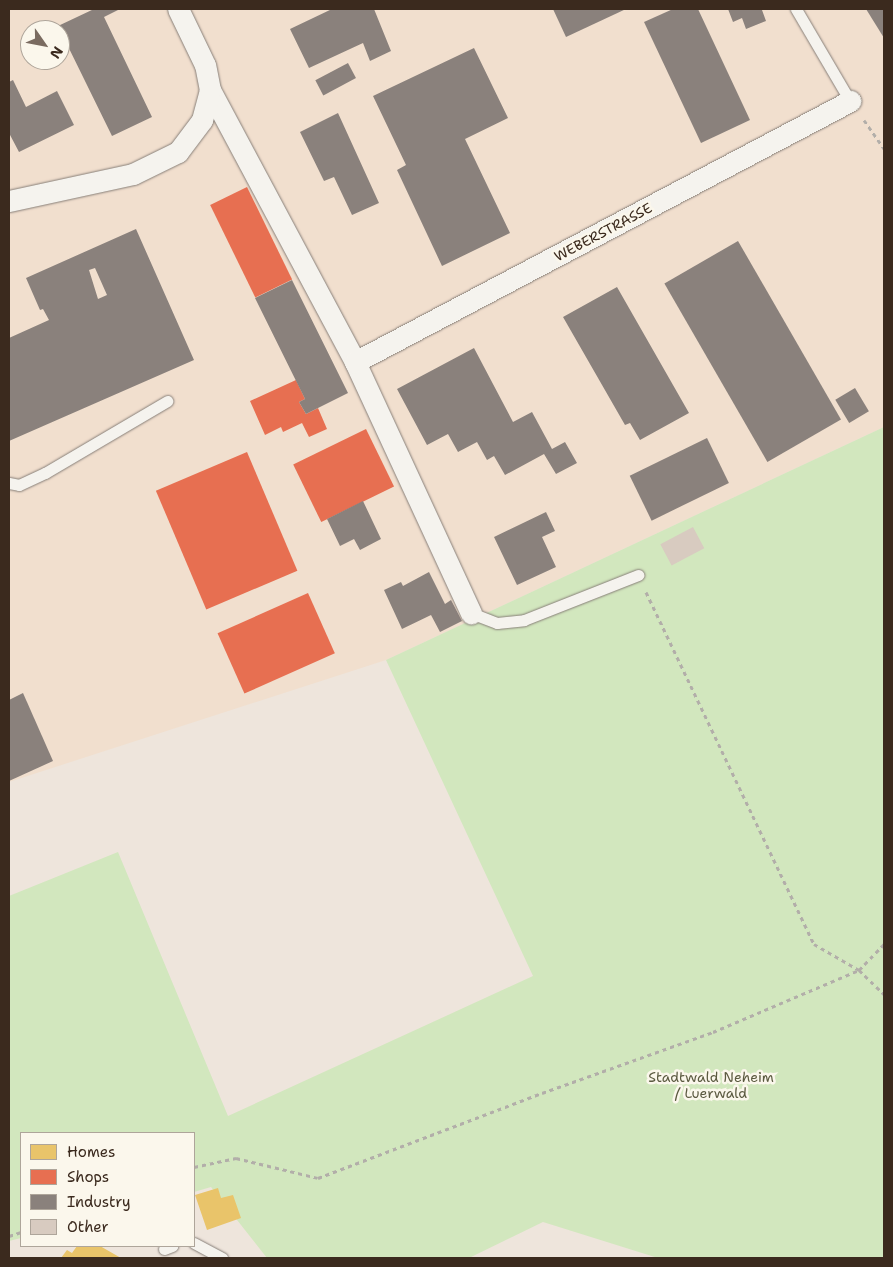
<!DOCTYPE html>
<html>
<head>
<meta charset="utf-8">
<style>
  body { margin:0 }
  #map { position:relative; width:893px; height:1267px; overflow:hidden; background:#eee5dc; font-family:"Shantell Sans",sans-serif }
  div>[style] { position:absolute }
  .built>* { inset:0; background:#f1dfce }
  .green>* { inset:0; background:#d2e7be }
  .homes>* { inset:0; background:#e9c46a }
  .shops>* { inset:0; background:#e76f51; transform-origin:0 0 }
  .industry>* { inset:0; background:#8a817c; transform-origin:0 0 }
  .building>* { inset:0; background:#d8cbc0; transform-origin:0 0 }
  .path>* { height:3px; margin-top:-1.5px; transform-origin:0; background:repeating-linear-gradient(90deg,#b2aea9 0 4px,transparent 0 8px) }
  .roads { filter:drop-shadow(0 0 1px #877f78) drop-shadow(0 0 1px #877f78) }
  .lane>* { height:11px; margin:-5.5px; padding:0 5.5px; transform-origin:5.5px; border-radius:5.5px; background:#f5f3ee }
  .street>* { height:21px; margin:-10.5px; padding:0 10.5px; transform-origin:10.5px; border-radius:10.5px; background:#f5f3ee }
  span { translate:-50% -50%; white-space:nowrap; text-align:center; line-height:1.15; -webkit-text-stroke:5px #fbf7ec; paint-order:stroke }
  .street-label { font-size:14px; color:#3b2a1e }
  .park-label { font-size:14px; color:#5b5a40 }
  .frame { position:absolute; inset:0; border:10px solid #3b2a1e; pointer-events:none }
  .legend { position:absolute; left:20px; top:1132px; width:175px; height:115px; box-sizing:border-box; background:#fbf7ec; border:1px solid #aea59a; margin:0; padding:6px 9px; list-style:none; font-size:15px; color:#3b2a1e }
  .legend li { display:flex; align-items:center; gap:10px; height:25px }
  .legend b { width:25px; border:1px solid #aea59a }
  .north { position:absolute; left:20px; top:20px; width:50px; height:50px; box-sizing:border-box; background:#fbf7ec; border:1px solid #aea59a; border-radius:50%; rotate:123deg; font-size:14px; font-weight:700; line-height:20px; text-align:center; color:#3b2a1e }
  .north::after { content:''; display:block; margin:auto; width:18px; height:22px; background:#7a6b60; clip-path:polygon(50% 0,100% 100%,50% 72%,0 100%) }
</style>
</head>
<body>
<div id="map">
  <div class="built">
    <div style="clip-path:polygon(evenodd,9px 9px,884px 9px,884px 427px,386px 660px,9px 782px,9px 9px,30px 30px,60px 30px,60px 60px,30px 60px,30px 30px)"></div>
  </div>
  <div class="green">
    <div style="clip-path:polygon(884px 427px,884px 1258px,658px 1258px,543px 1222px,469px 1258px,267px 1258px,211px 1187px,194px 1192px,194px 1133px,21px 1133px,21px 1238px,9px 1241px,9px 896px,118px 852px,228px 1116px,533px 976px,386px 660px)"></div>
  </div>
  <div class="homes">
    <div style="clip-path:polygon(218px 1188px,221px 1198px,233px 1195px,241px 1218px,207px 1230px,195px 1195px)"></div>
    <div style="clip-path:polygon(77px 1246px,100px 1246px,121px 1258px,61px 1258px,67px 1250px,72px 1253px)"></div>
  </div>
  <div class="shops">
    <div style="left:247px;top:187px;width:103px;height:41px;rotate:64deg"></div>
    <div style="clip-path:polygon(296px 380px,305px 399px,299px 402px,306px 414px,318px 408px,327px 429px,309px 437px,302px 423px,283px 432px,281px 427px,265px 435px,250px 401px)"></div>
    <div style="left:366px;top:429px;width:64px;height:81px;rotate:64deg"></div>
    <div style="left:247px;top:452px;width:129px;height:99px;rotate:67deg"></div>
    <div style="left:308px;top:593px;width:66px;height:99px;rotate:66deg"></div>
  </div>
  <div class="industry">
    <div style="clip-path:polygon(94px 9px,120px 9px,104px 17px,152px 117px,112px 136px,58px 26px)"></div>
    <div style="clip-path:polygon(332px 9px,374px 9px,391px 51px,370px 61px,363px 43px,309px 68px,290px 29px)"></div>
    <div style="clip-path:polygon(553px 9px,626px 9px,566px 37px)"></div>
    <div style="clip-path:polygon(673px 9px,698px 9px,750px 120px,701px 143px,644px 22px)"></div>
    <div style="clip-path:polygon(728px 9px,765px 9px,762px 10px,766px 21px,746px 29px,742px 18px,733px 22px)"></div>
    <div style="clip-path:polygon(866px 9px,884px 9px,884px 38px)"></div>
    <div style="clip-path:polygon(474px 48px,508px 118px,465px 139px,510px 233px,442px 266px,397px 170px,406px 165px,373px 96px)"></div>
    <div style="left:348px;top:63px;width:17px;height:37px;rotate:62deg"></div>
    <div style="clip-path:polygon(13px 80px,26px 107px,57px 91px,74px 125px,19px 152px,9px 133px,9px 82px)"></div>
    <div style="clip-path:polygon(338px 113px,379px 203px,352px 215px,334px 177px,324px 181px,300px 132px)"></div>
    <div style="clip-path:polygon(evenodd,136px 229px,194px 360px,9px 441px,9px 338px,49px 320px,43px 309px,40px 310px,26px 278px,136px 229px,95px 268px,107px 295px,98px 299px,89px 270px,95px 268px)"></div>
    <div style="left:738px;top:241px;width:206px;height:85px;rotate:60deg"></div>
    <div style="clip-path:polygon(292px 280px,348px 393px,306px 414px,299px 402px,305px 399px,255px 298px)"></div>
    <div style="clip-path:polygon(617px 287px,689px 413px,640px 440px,630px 423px,625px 425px,563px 317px)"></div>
    <div style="clip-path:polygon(474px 348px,513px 422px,532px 412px,552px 449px,565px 442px,577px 463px,556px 474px,544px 454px,505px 475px,494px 456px,487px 460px,477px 442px,458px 452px,448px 434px,427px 445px,397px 389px)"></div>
    <div style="left:855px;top:388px;width:27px;height:23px;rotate:59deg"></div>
    <div style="left:707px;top:438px;width:50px;height:86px;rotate:64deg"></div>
    <div style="clip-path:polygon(363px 501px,381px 539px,360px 550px,354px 539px,340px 546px,327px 519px)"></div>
    <div style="clip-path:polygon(546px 512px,555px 531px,542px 537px,556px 567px,517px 585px,494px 537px)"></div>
    <div style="clip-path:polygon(429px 572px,445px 604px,451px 600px,462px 621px,440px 632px,431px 615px,402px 629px,384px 590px,401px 582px,403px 586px)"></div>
    <div style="clip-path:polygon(23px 693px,53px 761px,9px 781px,9px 700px)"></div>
  </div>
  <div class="building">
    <div style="left:693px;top:527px;width:24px;height:37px;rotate:62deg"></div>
  </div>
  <div class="path">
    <div style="left:864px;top:120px;width:35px;rotate:55deg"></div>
    <div style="left:646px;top:592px;width:390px;rotate:64.5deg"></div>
    <div style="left:814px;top:944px;width:52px;rotate:30deg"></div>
    <div style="left:859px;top:970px;width:35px;rotate:44deg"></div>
    <div style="left:194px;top:1167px;width:43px;rotate:-12.1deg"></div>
    <div style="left:236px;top:1158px;width:84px;rotate:13.7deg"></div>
    <div style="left:318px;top:1178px;width:240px;rotate:-20.8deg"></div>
    <div style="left:542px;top:1093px;width:182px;rotate:-19.6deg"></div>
    <div style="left:713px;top:1032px;width:159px;rotate:-23deg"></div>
    <div style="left:859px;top:970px;width:36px;rotate:-46deg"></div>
    <div style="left:9px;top:1236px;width:13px;rotate:-18deg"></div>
  </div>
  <div class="roads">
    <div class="lane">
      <div style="left:796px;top:9px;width:107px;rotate:59.6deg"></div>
      <div style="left:9px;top:483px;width:10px;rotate:11deg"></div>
      <div style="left:19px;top:485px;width:29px;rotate:-25deg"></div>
      <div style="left:45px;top:473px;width:142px;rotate:-30.5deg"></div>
      <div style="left:471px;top:613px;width:28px;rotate:21deg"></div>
      <div style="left:497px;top:623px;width:27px;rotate:-6deg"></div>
      <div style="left:524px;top:620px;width:123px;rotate:-21.5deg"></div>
      <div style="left:194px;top:1243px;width:32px;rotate:28deg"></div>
      <div style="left:164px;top:1249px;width:9px;rotate:-21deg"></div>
    </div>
    <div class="street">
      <div style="left:210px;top:90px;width:308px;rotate:61.9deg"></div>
      <div style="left:355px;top:362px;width:277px;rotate:65.2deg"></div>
      <div style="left:9px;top:201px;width:127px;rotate:-12.3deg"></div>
      <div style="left:133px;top:174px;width:50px;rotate:-26.1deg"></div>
      <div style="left:178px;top:152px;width:40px;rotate:-53deg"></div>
      <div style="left:202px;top:120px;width:31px;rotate:-75deg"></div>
      <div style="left:210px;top:90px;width:25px;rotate:-101deg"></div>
      <div style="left:205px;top:65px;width:62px;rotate:-115.7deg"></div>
      <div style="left:355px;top:362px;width:560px;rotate:-27.8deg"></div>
    </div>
  </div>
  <div class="street-label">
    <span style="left:603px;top:232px;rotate:-28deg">WEBERSTRASSE</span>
  </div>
  <div class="park-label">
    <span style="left:711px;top:1085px">Stadtwald Neheim<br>/ Luerwald</span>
  </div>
  <div class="frame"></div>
  <ul class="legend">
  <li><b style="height:14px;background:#e9c46a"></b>Homes</li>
  <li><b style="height:14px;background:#e76f51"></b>Shops</li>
  <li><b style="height:14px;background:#8a817c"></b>Industry</li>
  <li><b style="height:14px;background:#d8cbc0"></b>Other</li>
  </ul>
  <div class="north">N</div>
</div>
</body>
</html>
